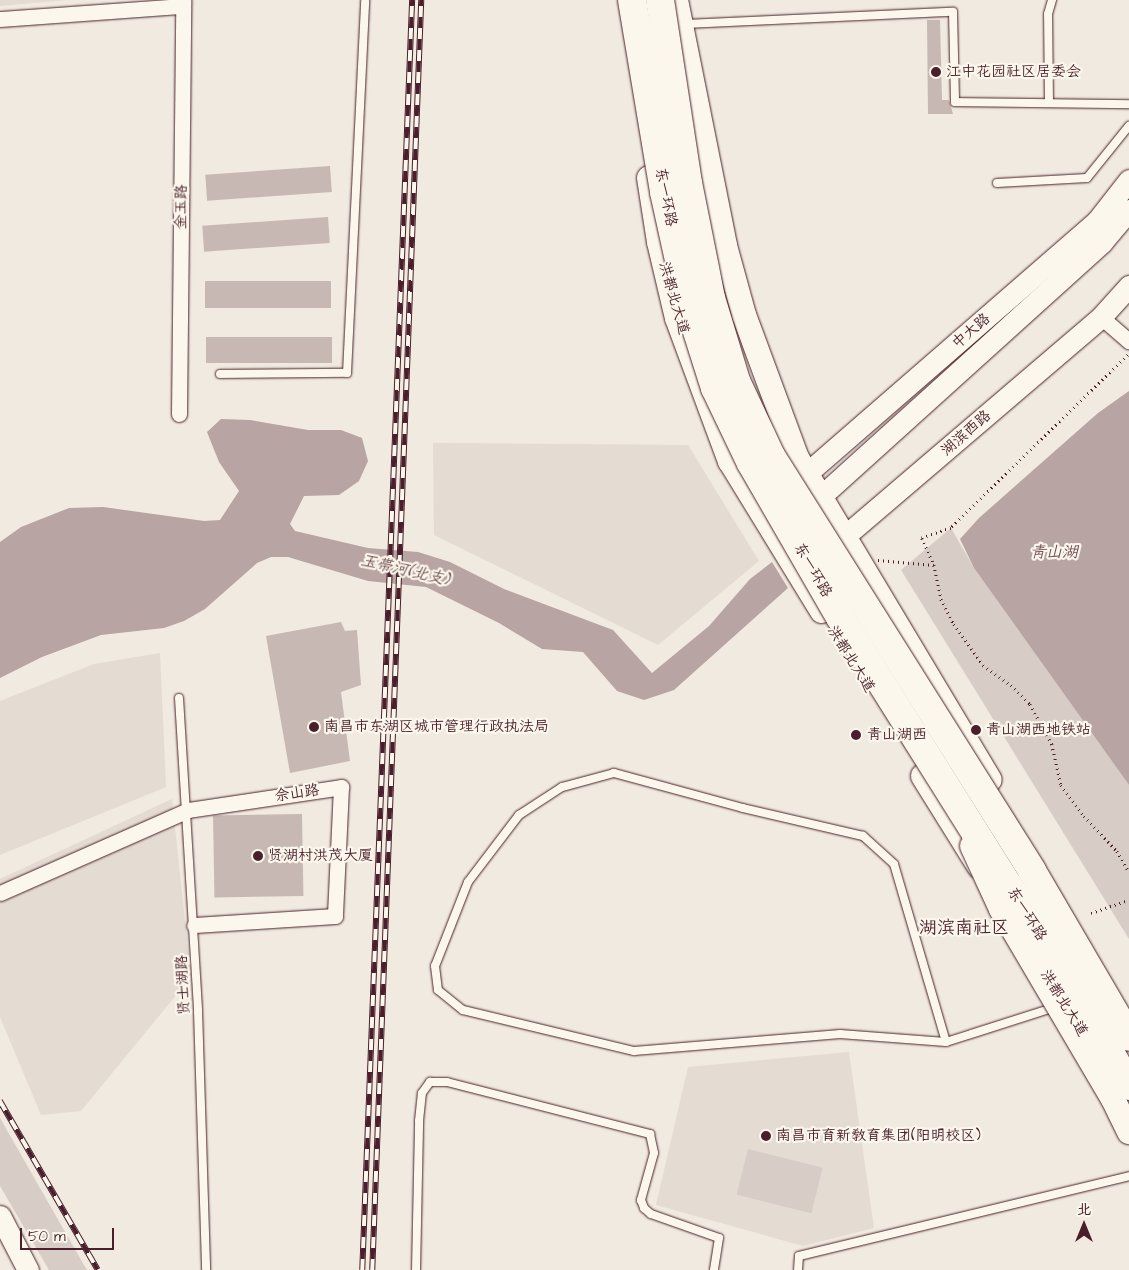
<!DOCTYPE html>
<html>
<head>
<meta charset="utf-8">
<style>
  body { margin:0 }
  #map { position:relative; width:1129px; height:1270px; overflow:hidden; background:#f0eae0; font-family:"Architects Daughter","LXGW WenKai TC",sans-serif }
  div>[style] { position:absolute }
  .built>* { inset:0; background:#e4dbd2 }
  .green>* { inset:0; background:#d8ccc6; transform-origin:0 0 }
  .water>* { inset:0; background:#b8a4a2 }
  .building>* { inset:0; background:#c8b8b3; transform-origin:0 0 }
  .path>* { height:2.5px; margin-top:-1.25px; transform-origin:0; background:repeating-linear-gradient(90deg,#4a1f2b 0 1px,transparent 0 5px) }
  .roads { filter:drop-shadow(0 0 1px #4a1f2b) drop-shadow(0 0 1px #4a1f2b) }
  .lane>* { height:8px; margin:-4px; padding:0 4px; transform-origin:4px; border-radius:4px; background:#fbf7ec }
  .street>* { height:15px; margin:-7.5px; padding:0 7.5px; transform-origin:7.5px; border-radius:7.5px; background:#fbf7ec }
  .secondary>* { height:21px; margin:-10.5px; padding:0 10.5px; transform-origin:10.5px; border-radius:10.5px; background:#fbf7ec }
  .primary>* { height:24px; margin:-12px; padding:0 12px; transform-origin:12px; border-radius:12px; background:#fbf7ec }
  .rail>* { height:5.5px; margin-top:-2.75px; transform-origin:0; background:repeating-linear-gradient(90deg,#fbf7ec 0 11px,#4a1f2b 0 22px); box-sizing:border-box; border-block:1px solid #4a1f2b }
  .bridges { filter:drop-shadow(0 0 1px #4a1f2b) drop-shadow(0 0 1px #4a1f2b) }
  .primary-bridge>* { height:24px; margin:-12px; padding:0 12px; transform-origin:12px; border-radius:12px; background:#fbf7ec }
  .highway-bridge>* { height:28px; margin:-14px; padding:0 14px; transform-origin:14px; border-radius:14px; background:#fbf7ec }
  .dots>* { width:14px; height:14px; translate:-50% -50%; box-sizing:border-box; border:2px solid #fbf7ec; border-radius:50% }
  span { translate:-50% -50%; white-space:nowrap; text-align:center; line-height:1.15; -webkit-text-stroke:4.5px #fbf7ec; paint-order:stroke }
  .poi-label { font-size:15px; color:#4a1f2b }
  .left { translate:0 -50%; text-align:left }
  .street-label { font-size:15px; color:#4a1f2b }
  .water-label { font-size:16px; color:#704e55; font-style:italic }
  .quarter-label { font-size:18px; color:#4a1f2b }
  .north { position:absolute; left:1059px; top:1200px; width:50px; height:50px; -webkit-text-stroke:4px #fbf7ec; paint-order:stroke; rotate:0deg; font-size:14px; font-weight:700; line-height:20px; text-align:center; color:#4a1f2b }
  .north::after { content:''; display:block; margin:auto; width:18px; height:22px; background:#4a1f2b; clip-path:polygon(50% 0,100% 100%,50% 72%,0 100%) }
  .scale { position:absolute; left:20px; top:1228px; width:94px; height:22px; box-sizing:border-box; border:2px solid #4a1f2b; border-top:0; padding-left:6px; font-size:15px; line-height:18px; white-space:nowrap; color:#4a1f2b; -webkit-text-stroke:4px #fbf7ec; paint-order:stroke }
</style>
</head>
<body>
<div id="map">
  <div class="built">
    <div style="clip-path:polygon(0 0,67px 0,0 6px)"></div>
    <div style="clip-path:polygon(433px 443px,688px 445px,759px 561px,658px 645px,434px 535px)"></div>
    <div style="clip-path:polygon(160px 653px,166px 787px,0 855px,0 701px,94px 664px)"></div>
    <div style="clip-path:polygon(172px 799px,191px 977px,81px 1111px,41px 1115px,0 1017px,0 879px)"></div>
    <div style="clip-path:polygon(849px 1052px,874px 1228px,803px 1246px,656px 1205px,688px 1067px)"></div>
  </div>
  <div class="green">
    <div style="clip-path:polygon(951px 528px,974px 568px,1129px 785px,1129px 939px,901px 570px)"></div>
    <div style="clip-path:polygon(0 1118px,84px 1265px,87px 1270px,49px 1270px,0 1186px)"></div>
    <div style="left:748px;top:1149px;width:77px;height:47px;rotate:14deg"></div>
  </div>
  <div class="water">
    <div style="clip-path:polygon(1129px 391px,1129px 785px,974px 568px,960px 539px,979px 518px,1098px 413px)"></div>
    <div style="clip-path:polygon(221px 419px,250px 420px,308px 430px,341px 430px,362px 438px,368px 461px,359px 481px,339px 495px,304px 496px,290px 524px,295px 531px,368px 548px,418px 552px,450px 562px,504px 589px,613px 630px,652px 673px,709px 626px,750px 579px,772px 562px,788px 588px,674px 690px,644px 700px,617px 691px,583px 652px,542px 649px,499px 623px,426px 587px,368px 581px,288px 557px,271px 557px,257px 563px,205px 609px,184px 621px,164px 628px,101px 635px,42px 657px,0 678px,0 542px,21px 527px,69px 508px,103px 507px,204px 521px,220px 520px,239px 491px,219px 462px,207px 432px)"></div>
  </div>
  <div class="building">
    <div style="clip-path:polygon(927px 20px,940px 20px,942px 100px,949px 100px,953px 114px,928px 114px)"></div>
    <div style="left:330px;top:166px;width:26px;height:125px;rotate:86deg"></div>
    <div style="left:328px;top:217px;width:26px;height:126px;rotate:86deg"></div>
    <div style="left:205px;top:281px;width:126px;height:27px"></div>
    <div style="left:206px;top:337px;width:126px;height:26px"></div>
    <div style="clip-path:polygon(341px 622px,345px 631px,357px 630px,361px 685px,341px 692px,350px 761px,290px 773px,266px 636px)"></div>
    <div style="left:302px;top:814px;width:82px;height:89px;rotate:89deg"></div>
  </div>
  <div class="path">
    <div style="left:1128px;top:355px;width:248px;rotate:135.7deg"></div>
    <div style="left:951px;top:528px;width:31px;rotate:161deg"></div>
    <div style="left:922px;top:538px;width:30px;rotate:66deg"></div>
    <div style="left:934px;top:565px;width:35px;rotate:78deg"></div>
    <div style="left:941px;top:599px;width:28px;rotate:63deg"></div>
    <div style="left:954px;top:624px;width:50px;rotate:54.7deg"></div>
    <div style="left:983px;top:665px;width:34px;rotate:36deg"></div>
    <div style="left:1011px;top:685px;width:27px;rotate:45deg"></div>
    <div style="left:1030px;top:704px;width:46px;rotate:61.2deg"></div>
    <div style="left:1052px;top:744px;width:42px;rotate:77.6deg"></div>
    <div style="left:1061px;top:785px;width:39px;rotate:53deg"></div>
    <div style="left:1084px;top:816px;width:48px;rotate:46.7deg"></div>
    <div style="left:1117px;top:851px;width:24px;rotate:60deg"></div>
    <div style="left:878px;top:560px;width:56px;rotate:5.1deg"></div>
    <div style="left:1091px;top:913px;width:40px;rotate:-18.9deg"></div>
  </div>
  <div class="roads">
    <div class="lane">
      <div style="left:684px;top:24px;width:269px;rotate:-2.6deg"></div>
      <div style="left:953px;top:12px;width:90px;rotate:88.7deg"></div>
      <div style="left:955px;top:102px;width:174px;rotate:0.7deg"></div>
      <div style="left:1049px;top:103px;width:89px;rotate:-90.6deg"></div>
      <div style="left:1048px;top:14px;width:15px;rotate:-74deg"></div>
      <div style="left:997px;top:183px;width:90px;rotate:-3.2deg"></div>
      <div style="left:1087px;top:178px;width:67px;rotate:-51.1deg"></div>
      <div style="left:220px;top:374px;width:127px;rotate:-0.5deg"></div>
      <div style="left:347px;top:373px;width:373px;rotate:-87.2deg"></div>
      <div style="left:179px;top:698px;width:314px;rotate:86.5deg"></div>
      <div style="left:198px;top:1011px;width:259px;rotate:88.2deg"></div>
      <div style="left:946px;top:1042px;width:185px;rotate:-106.3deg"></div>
      <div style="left:894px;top:864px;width:42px;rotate:-137.9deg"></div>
      <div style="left:863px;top:836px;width:123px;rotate:-166.9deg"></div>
      <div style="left:743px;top:808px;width:134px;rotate:-164.8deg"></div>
      <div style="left:614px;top:773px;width:54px;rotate:164.9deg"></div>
      <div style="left:562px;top:787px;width:51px;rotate:146.9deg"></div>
      <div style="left:519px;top:815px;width:84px;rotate:127.3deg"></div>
      <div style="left:468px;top:882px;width:90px;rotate:111.4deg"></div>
      <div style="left:435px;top:966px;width:24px;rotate:83deg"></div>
      <div style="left:438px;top:990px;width:32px;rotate:39deg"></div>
      <div style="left:463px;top:1010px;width:176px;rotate:13.5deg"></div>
      <div style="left:634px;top:1051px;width:207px;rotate:-4.7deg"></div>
      <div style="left:840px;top:1034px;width:106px;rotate:4.3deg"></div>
      <div style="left:946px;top:1042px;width:115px;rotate:-17.7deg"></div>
      <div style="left:416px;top:1270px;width:149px;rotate:-88.8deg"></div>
      <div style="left:419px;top:1121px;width:28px;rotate:-84deg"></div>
      <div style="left:422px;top:1093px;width:14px;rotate:-54deg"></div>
      <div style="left:430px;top:1082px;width:17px"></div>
      <div style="left:447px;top:1082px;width:210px;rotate:14.4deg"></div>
      <div style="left:650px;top:1134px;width:19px;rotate:78deg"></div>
      <div style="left:654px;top:1153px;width:49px;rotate:105.5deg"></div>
      <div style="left:641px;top:1200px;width:9px;rotate:69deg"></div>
      <div style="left:644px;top:1208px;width:9px;rotate:41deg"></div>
      <div style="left:651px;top:1214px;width:72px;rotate:19.4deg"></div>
      <div style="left:719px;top:1238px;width:32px;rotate:99deg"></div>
      <div style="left:798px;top:1270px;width:14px;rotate:-86deg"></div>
      <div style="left:799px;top:1256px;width:340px;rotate:-13.6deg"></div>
    </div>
    <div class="street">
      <div style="left:0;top:19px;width:183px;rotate:-4.1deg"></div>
      <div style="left:1101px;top:317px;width:37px;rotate:41deg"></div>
      <div style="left:179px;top:414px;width:414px;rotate:-89.4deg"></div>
      <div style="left:0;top:893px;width:206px;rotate:-23.8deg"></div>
      <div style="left:188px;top:810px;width:155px;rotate:-8.5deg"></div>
      <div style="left:341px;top:787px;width:129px;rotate:92.7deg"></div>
      <div style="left:335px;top:916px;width:141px;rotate:176.3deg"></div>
    </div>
    <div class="secondary">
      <div style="left:806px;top:474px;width:386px;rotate:-41deg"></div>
      <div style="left:1097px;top:221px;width:52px;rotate:-52deg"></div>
      <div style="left:819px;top:498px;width:382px;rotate:-42.1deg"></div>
      <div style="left:1102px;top:242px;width:42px;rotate:-49.8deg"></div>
      <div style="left:832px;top:547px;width:354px;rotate:-40.5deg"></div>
      <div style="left:1101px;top:317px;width:42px;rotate:-47.9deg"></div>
      <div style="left:0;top:1216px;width:61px;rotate:62.6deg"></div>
    </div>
    <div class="primary">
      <div style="left:676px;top:0;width:251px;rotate:78.7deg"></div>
      <div style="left:725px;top:246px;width:72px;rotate:74.6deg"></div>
      <div style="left:744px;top:315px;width:153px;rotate:69.7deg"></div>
      <div style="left:797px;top:458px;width:375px;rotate:59.1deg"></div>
      <div style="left:649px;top:178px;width:65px;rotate:81.1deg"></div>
      <div style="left:659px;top:242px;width:78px;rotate:76.7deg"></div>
      <div style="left:677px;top:318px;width:153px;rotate:69.7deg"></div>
      <div style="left:730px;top:461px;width:176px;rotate:58.5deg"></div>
      <div style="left:923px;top:776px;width:106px;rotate:58.1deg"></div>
    </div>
  </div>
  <div class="rail">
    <div style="left:0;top:1101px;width:195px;rotate:59.9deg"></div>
    <div style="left:362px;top:1270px;width:1271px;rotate:-87.75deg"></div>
    <div style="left:372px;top:1270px;width:1271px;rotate:-87.79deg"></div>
  </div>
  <div class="bridges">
    <div class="primary-bridge">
      <div style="left:972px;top:846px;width:69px;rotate:65.3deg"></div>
      <div style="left:1001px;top:909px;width:221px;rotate:59.5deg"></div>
      <div style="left:1113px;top:1099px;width:37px;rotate:64deg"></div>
    </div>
    <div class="highway-bridge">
      <div style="left:632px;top:0;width:195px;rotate:80.5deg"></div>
      <div style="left:664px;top:192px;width:117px;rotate:77.6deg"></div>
      <div style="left:689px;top:306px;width:86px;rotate:72.4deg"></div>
      <div style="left:715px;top:388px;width:83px;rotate:64.4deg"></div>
      <div style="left:751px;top:463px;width:178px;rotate:60deg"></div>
      <div style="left:840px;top:617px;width:471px;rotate:57.9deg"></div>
      <div style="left:1090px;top:1016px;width:80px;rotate:60.9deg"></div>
      <div style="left:660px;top:0;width:185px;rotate:81.3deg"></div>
      <div style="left:688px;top:183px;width:117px;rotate:78.7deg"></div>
      <div style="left:711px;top:298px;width:87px;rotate:73.2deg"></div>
      <div style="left:736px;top:381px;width:83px;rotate:65deg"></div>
      <div style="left:771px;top:456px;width:490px;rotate:57.8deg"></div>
      <div style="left:1032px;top:871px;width:192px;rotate:59.7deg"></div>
    </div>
  </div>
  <div class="dots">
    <div style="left:936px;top:72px;background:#4a1f2b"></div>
    <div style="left:314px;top:727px;background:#4a1f2b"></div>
    <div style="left:976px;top:730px;background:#4a1f2b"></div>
    <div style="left:856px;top:735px;background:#4a1f2b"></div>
    <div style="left:258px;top:856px;background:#4a1f2b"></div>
    <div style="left:766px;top:1136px;background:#4a1f2b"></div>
  </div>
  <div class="poi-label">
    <span class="left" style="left:946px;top:72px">江中花园社区居委会</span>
    <span class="left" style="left:324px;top:727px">南昌市东湖区城市管理行政执法局</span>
    <span class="left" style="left:986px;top:730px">青山湖西地铁站</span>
    <span class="left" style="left:867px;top:735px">青山湖西</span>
    <span class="left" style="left:268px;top:856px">贤湖村洪茂大厦</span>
    <span class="left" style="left:776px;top:1136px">南昌市育新教育集团(阳明校区)</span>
  </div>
  <div class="street-label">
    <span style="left:666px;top:197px;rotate:79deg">东一环路</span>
    <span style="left:181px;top:207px;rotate:-89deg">金玉路</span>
    <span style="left:674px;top:298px;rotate:74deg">洪都北大道</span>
    <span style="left:971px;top:331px;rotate:-41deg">中大路</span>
    <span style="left:966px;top:433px;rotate:-41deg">湖滨西路</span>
    <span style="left:813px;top:570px;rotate:60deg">东一环路</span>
    <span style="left:851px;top:659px;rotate:58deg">洪都北大道</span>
    <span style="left:297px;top:793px;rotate:-8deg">佘山路</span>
    <span style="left:1027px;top:914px;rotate:58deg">东一环路</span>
    <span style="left:183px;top:985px;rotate:-93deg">贤士湖路</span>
    <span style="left:1064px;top:1003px;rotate:58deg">洪都北大道</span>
  </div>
  <div class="water-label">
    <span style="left:1054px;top:552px">青山湖</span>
    <span style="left:405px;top:570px;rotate:13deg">玉带河(北支)</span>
  </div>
  <div class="quarter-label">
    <span style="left:964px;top:928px">湖滨南社区</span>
  </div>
  <div class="north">北</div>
  <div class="scale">50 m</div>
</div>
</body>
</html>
